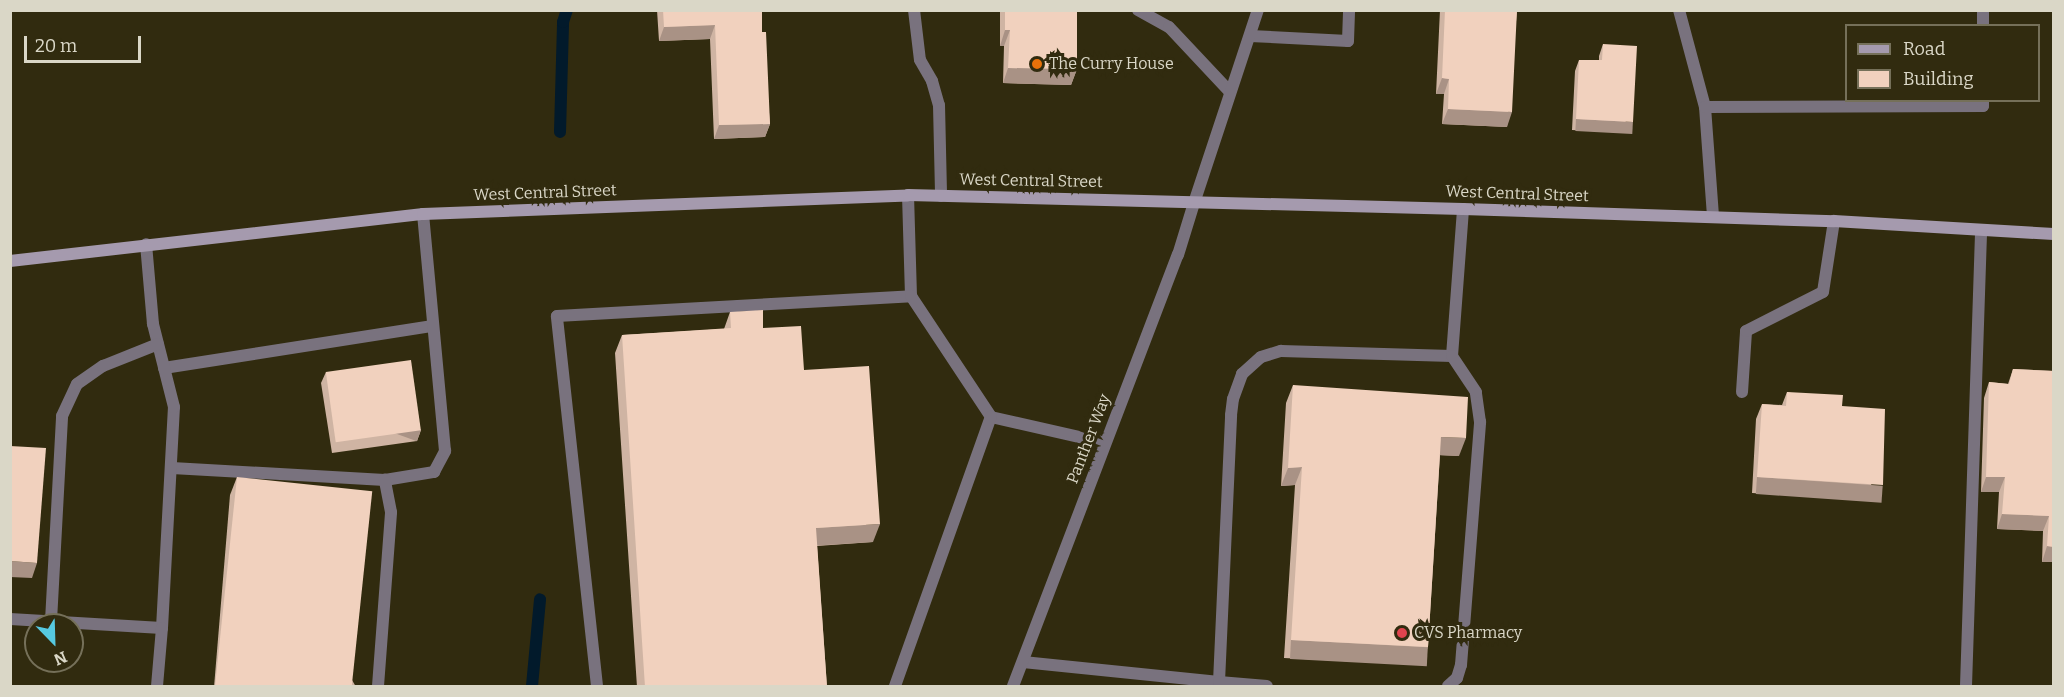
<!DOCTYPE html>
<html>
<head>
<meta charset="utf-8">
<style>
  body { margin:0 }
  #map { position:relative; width:2064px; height:697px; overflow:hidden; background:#312b0f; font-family:Bitter,serif }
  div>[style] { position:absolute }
  .stream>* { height:12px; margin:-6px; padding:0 6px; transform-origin:6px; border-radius:6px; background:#021a2b }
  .service>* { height:12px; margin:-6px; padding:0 6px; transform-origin:6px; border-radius:6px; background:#79727e }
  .minor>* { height:12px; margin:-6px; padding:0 6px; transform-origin:6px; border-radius:6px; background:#79727e }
  .secondary>* { height:12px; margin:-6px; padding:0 6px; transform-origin:6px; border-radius:6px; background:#a59aae }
  .wall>* { inset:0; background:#cfb4a3 }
  .shaded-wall>* { inset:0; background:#a99285; transform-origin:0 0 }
  .building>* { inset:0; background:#f1d1be; transform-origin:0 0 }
  .dots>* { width:16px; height:16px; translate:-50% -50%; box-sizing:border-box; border:3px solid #312b0f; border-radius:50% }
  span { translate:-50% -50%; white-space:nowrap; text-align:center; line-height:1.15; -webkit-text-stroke:6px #312b0f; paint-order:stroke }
  .poi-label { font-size:16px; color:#dad7c7 }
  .left { translate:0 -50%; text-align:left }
  .street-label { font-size:16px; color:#dad7c7 }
  .frame { position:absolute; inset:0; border:12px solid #dad7c7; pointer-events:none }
  .legend { position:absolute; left:1845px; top:24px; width:195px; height:78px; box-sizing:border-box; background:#312b0f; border:2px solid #757059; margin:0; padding:8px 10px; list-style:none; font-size:18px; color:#dad7c7 }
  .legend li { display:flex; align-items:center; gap:12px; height:30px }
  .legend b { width:30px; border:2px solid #757059 }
  .north { position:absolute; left:24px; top:613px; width:60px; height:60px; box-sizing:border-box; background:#312b0f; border:2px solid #757059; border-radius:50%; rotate:157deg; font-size:16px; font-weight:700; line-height:24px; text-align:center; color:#dad7c7 }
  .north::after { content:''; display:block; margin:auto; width:21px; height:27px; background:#56c9e1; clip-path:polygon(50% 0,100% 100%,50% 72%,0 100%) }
  .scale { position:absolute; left:24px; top:36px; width:117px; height:27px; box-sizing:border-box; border:3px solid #dad7c7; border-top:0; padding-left:8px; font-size:18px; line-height:21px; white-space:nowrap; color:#dad7c7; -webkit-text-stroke:4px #312b0f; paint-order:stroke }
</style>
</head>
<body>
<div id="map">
  <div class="stream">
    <div style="left:560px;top:132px;width:110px;rotate:-88.4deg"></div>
    <div style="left:563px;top:22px;width:13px;rotate:-72deg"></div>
    <div style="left:532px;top:686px;width:87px;rotate:-84.7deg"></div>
  </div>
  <div class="service">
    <div style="left:914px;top:10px;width:50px;rotate:83.2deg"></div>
    <div style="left:920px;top:60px;width:24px;rotate:60deg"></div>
    <div style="left:932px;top:81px;width:25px;rotate:74deg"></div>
    <div style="left:939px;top:105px;width:91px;rotate:88.7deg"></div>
    <div style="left:1138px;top:10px;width:35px;rotate:29deg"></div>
    <div style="left:1169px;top:27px;width:89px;rotate:46.8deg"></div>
    <div style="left:1679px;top:10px;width:100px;rotate:75deg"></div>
    <div style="left:1705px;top:107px;width:110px;rotate:85.8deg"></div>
    <div style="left:1983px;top:10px;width:16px;rotate:90deg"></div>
    <div style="left:1250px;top:36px;width:98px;rotate:2.9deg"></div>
    <div style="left:1348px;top:41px;width:31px;rotate:-88deg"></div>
    <div style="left:1705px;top:107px;width:278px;rotate:-0.2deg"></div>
    <div style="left:1983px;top:106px;width:6px;rotate:-90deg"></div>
    <div style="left:908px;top:195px;width:101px;rotate:88.3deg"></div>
    <div style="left:1194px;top:203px;width:203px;rotate:-71.7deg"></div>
    <div style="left:164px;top:368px;width:272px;rotate:-8.9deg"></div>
    <div style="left:1742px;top:392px;width:61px;rotate:-86.2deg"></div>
    <div style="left:1746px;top:331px;width:86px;rotate:-26.9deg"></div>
    <div style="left:1823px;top:292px;width:72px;rotate:-81.2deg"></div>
    <div style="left:172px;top:468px;width:213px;rotate:3.2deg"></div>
    <div style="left:385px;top:480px;width:50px;rotate:-9.3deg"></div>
    <div style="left:434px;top:472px;width:24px;rotate:-62deg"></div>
    <div style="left:445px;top:451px;width:238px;rotate:-95.3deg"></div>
    <div style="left:10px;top:619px;width:152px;rotate:3.4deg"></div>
    <div style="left:162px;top:628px;width:221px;rotate:-86.9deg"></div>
    <div style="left:174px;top:407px;width:86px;rotate:-104.2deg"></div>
    <div style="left:153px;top:324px;width:80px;rotate:-95deg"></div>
    <div style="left:51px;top:621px;width:205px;rotate:-86.9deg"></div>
    <div style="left:62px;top:416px;width:35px;rotate:-65deg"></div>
    <div style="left:77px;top:384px;width:32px;rotate:-35deg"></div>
    <div style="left:103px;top:366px;width:59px;rotate:-21.8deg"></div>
    <div style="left:1023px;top:662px;width:197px;rotate:5.8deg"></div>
    <div style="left:1219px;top:682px;width:267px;rotate:-87.4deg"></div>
    <div style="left:1231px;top:415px;width:16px;rotate:-83deg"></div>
    <div style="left:1233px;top:399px;width:27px;rotate:-70deg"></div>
    <div style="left:1242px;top:374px;width:25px;rotate:-42deg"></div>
    <div style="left:1261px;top:357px;width:21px;rotate:-17deg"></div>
    <div style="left:1281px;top:351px;width:171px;rotate:1.7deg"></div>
    <div style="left:1452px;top:356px;width:147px;rotate:-85.7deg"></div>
    <div style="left:1219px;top:682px;width:48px;rotate:4.8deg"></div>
    <div style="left:157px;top:686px;width:58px;rotate:-85.1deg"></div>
    <div style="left:378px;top:686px;width:174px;rotate:-85.7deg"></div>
    <div style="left:391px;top:512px;width:33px;rotate:-101deg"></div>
    <div style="left:597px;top:686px;width:372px;rotate:-96.2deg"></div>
    <div style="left:557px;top:316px;width:355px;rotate:-3.2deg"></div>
    <div style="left:911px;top:296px;width:145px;rotate:56.5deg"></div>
    <div style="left:991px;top:417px;width:117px;rotate:12.8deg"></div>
    <div style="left:895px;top:686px;width:286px;rotate:-70.4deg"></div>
    <div style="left:1448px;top:686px;width:12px;rotate:-42deg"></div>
    <div style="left:1457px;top:678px;width:14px;rotate:-73deg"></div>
    <div style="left:1461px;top:665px;width:244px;rotate:-85.5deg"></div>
    <div style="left:1480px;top:422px;width:30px;rotate:-98deg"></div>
    <div style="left:1476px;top:392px;width:43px;rotate:-123.7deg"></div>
    <div style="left:1966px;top:686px;width:456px;rotate:-88.1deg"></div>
  </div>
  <div class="minor">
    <div style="left:1013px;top:686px;width:462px;rotate:-69.1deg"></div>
    <div style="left:1178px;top:255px;width:54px;rotate:-72.9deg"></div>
  </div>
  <div class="secondary">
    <div style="left:10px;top:261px;width:416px;rotate:-6.5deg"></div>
    <div style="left:423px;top:214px;width:485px;rotate:-2.2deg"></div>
    <div style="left:908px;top:195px;width:555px;rotate:1.44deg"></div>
    <div style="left:1463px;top:209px;width:371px;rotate:1.9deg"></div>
    <div style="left:1834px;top:221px;width:220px;rotate:3.4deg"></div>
  </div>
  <div class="wall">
    <div style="clip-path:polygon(657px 10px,762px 10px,762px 32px,770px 124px,765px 137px,714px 139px,710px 39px,659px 41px)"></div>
    <div style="clip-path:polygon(1000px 10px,1077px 10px,1077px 69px,1071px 85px,1003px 83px,1004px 46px,1000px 46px)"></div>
    <div style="clip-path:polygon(1440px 10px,1517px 10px,1507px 127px,1442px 124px,1444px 94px,1436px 94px)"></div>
    <div style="clip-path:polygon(1603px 44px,1629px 133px,1572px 130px,1575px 71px,1579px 60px,1599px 60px,1599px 56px)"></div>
    <div style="clip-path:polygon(730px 312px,763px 328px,804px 370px,873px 542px,817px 546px,827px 687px,637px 687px,615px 353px,622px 335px,724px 329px)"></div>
    <div style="clip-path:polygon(2013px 369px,2054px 371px,2054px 562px,2042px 562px,2043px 531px,1997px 529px,1999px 492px,1981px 492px,1984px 398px,1989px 382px,2008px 384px)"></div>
    <div style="clip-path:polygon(326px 372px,421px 430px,417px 441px,332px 453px,321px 383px)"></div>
    <div style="clip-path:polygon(1293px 385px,1459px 456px,1440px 455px,1428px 647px,1421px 665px,1284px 658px,1295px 485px,1281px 486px,1286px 403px)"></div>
    <div style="clip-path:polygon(1787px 392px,1842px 406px,1877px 500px,1752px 493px,1756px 419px,1762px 404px,1782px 405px)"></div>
    <div style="clip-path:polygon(237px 477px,356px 687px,214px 687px,230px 495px)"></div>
  </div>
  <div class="shaded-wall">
    <div style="clip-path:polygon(715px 25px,710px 39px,659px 41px,664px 27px)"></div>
    <div style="clip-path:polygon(1005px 30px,1010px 30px,1004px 46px,1000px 46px)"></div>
    <div style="clip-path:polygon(1008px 68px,1077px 69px,1071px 85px,1003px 83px)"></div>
    <div style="clip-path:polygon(1442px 78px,1449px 79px,1444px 94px,1436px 94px)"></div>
    <div style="clip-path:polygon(1448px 109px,1512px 112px,1507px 127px,1442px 124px)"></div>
    <div style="left:1576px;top:119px;width:57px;height:12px;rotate:3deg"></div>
    <div style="clip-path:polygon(770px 124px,765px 137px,714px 139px,719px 125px)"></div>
    <div style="left:421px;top:430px;width:12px;height:86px;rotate:110deg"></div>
    <div style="clip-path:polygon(1441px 437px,1466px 438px,1459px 456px,1434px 455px)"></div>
    <div style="clip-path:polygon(1302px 467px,1295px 485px,1281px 486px,1288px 468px)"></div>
    <div style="left:1757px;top:477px;width:126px;height:17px;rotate:4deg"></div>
    <div style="clip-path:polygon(1986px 477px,2005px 477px,1999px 492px,1981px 492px)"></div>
    <div style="clip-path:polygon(2002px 514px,2049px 516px,2043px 531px,1997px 529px)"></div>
    <div style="clip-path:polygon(880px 524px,873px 542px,810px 546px,816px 528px)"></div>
    <div style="clip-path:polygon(2047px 546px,2054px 547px,2054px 562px,2042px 562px)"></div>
    <div style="clip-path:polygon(10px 561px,37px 563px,32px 578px,10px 577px)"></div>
    <div style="left:1291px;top:640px;width:137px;height:19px;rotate:3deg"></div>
  </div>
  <div class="building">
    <div style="clip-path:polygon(663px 10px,762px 10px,762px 32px,766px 32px,770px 124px,719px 125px,715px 25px,664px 27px)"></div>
    <div style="clip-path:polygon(1005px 10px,1077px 10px,1077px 69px,1008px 68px,1010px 30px,1005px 30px)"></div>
    <div style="clip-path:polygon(1445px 10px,1517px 10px,1512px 112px,1448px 109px,1449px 79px,1442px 78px)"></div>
    <div style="clip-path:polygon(1603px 44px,1637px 46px,1633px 122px,1576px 119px,1579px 60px,1602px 60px)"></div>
    <div style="clip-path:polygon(763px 310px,763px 328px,801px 326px,804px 370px,869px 366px,880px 524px,816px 528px,827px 687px,645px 687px,622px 335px,731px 328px,730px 312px)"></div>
    <div style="left:411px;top:360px;width:71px;height:86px;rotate:82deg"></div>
    <div style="clip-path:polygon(2013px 369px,2054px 371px,2054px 547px,2047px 546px,2049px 516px,2002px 514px,2005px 477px,1986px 477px,1989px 382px,2009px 384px)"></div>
    <div style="clip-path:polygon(1293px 385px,1468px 397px,1466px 438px,1441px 437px,1428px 647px,1291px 640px,1302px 467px,1288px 468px)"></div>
    <div style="clip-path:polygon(1787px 392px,1843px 395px,1842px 406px,1885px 409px,1883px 485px,1757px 477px,1762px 404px,1786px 406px)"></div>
    <div style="clip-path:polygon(10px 446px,46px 448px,37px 563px,10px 561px)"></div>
    <div style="left:237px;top:477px;width:136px;height:211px;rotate:6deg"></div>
  </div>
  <div class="dots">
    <div style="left:1037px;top:64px;background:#e8710a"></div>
    <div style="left:1402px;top:633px;background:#e0444e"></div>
  </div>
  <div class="poi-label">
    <span class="left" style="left:1049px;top:64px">The Curry House</span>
    <span class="left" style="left:1414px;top:633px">CVS Pharmacy</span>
  </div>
  <div class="street-label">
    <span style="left:1031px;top:181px;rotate:1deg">West Central Street</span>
    <span style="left:545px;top:193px;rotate:-2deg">West Central Street</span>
    <span style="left:1517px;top:194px;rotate:2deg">West Central Street</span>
    <span style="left:1089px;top:439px;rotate:-69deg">Panther Way</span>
  </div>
  <div class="frame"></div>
  <ul class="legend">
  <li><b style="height:8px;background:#a59aae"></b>Road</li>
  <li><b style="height:16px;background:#f1d1be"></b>Building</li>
  </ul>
  <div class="north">N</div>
  <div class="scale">20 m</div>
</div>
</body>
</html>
